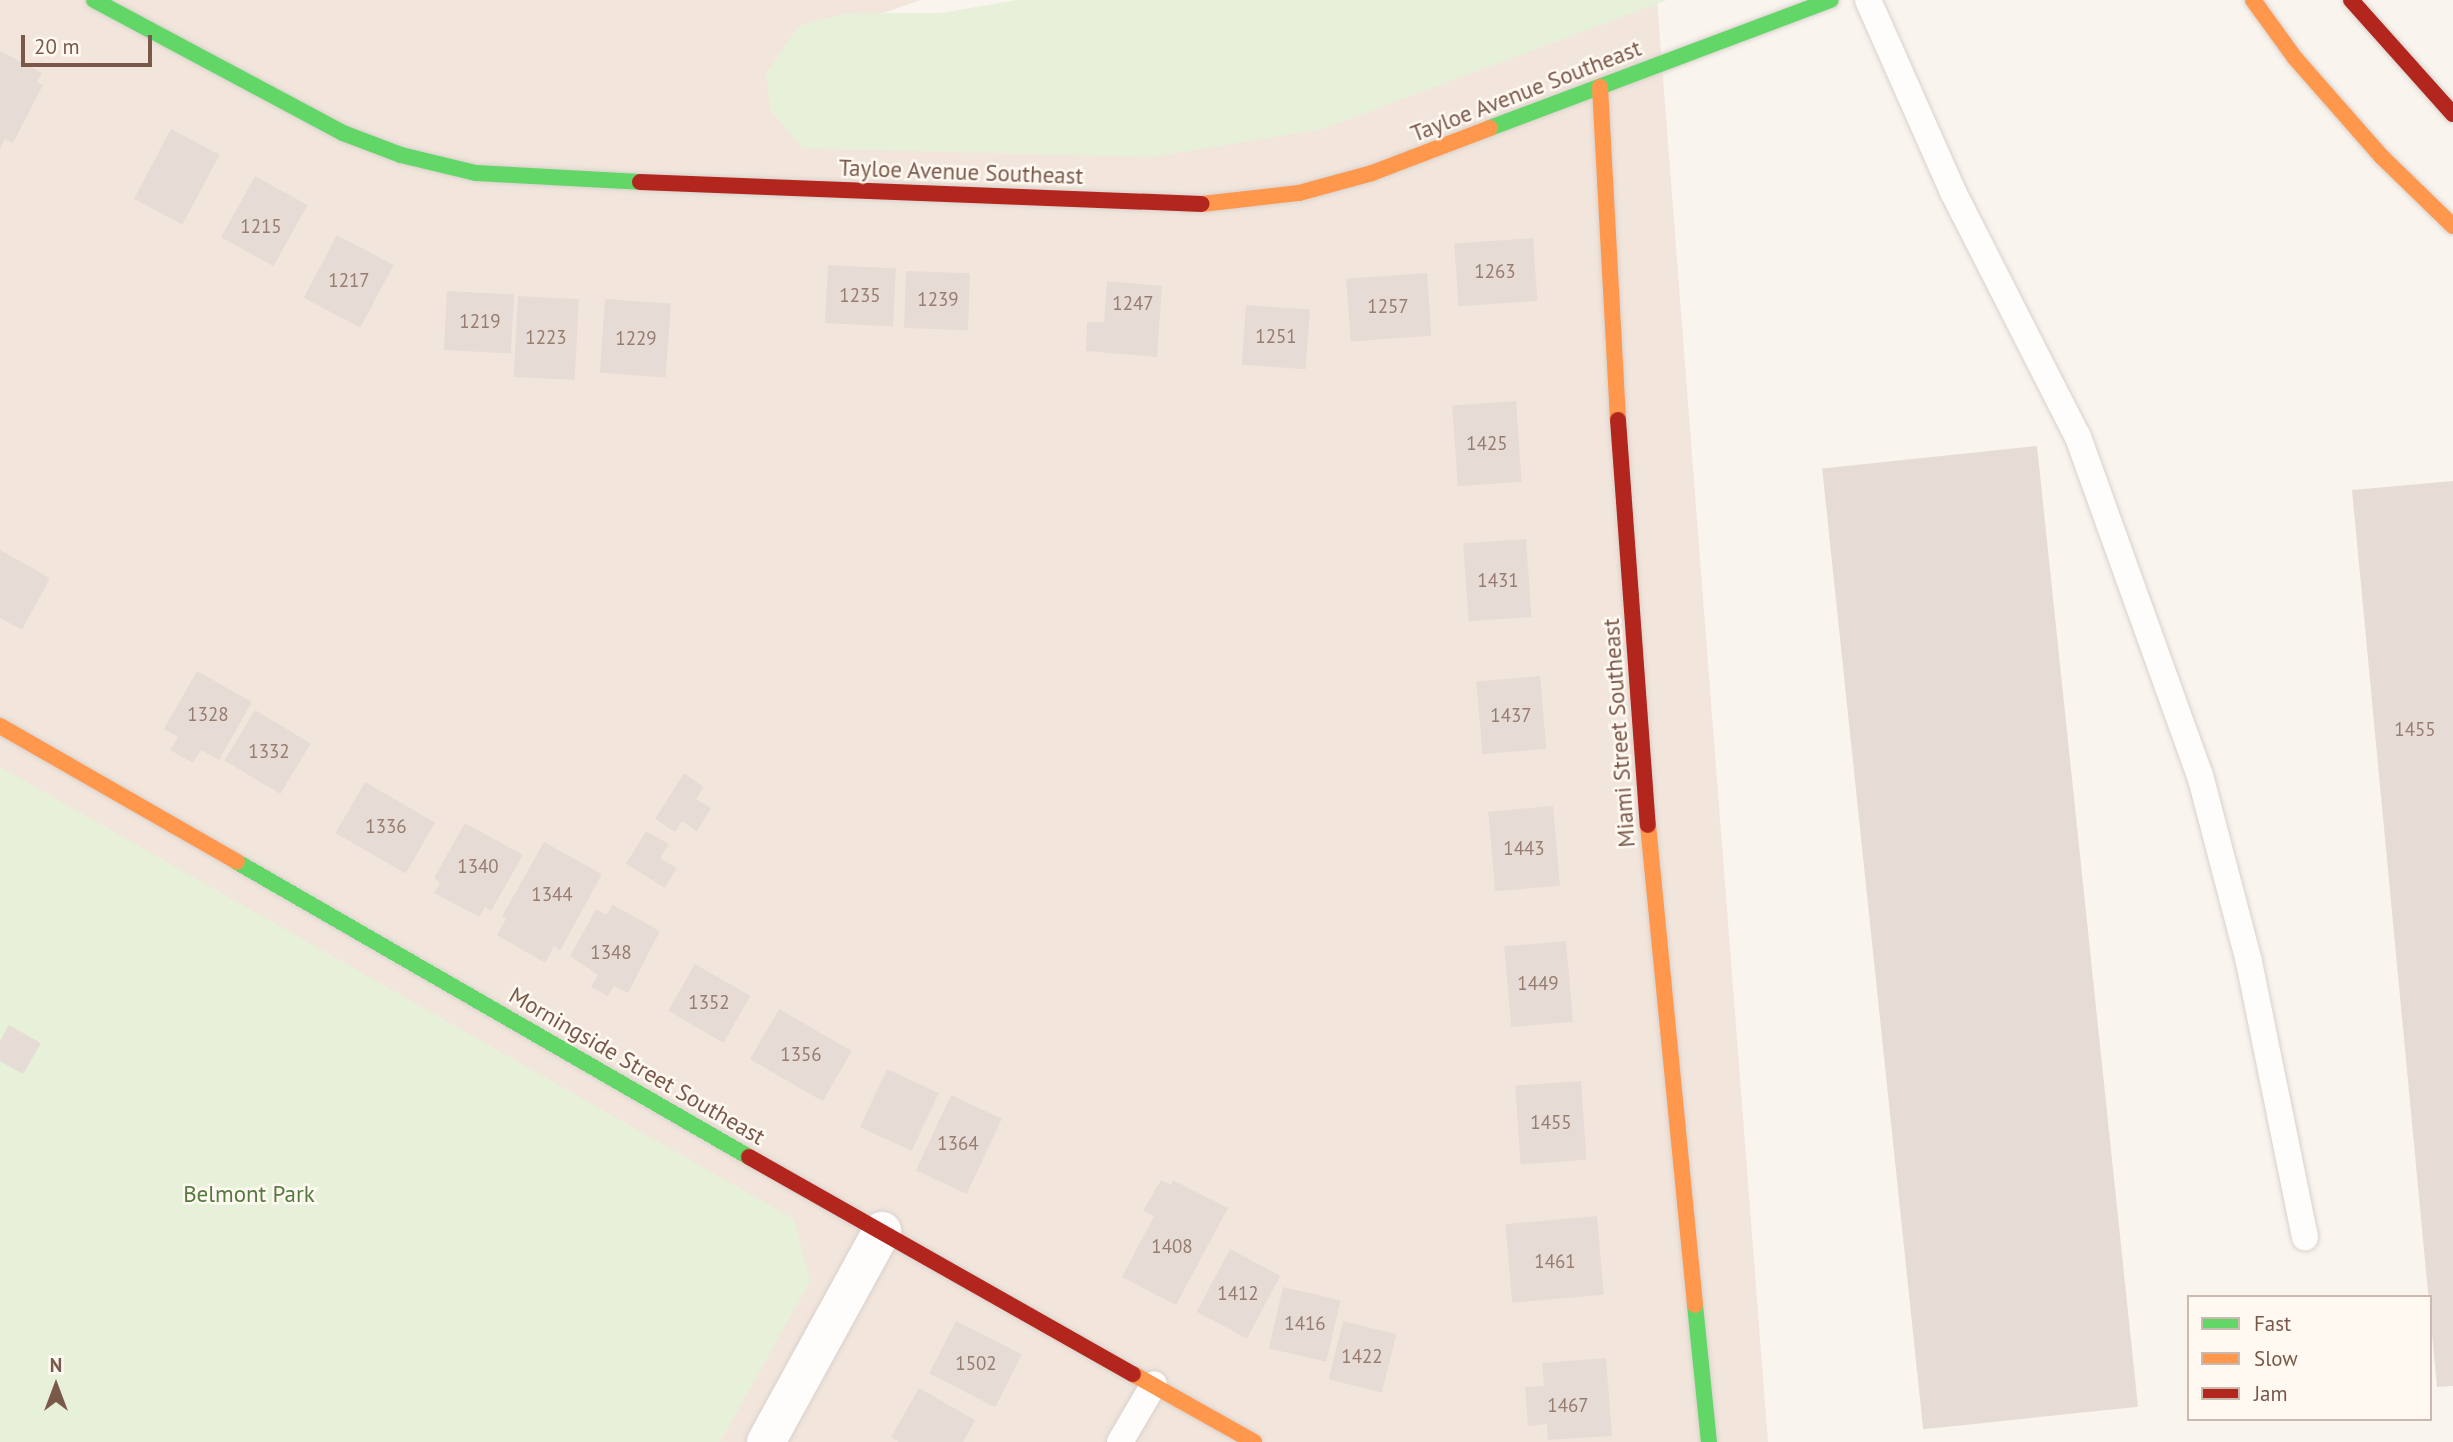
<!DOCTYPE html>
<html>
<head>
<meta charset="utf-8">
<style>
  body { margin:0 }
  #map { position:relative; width:2453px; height:1442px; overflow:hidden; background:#f9f4ee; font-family:"PT Sans",sans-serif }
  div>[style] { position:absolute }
  .residential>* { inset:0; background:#f2e6dc }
  .green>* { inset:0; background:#e7f0d9 }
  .building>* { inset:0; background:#e6dcd5; transform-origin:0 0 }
  .roads { filter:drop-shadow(0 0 2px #d9d1cc) drop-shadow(0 0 2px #d9d1cc) }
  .lane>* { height:26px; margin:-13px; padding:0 13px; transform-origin:13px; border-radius:13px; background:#fefdfc }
  .street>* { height:38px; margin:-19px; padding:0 19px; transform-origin:19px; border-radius:19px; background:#fefdfc }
  .fast>* { height:16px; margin:-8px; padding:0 8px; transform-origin:8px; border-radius:8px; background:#63d668 }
  .slow>* { height:16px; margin:-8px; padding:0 8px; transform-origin:8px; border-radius:8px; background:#ff974d }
  .jam>* { height:16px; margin:-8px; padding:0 8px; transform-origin:8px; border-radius:8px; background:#b3261e }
  span { translate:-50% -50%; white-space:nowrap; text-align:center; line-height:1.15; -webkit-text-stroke:5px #fff9f1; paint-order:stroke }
  .number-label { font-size:19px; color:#977c70 }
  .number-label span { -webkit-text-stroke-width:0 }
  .street-label { font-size:23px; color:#7a594b }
  .park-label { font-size:23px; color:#547a3f }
  .legend { position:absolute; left:2187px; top:1295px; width:245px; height:126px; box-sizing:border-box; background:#fff9f1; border:2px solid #cab9af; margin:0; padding:9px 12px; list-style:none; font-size:21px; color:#7a594b }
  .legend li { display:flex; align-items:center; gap:14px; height:35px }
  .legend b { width:35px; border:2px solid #cab9af }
  .north { position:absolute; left:21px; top:1351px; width:70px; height:70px; -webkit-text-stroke:5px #fff9f1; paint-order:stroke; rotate:0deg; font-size:19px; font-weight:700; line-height:28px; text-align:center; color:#7a594b }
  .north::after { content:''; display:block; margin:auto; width:24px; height:32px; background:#7a594b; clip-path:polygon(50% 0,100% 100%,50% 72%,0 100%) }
  .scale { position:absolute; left:21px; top:35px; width:131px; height:32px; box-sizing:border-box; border:4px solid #7a594b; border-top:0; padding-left:9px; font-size:21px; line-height:24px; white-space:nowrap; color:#7a594b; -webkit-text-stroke:5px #fff9f1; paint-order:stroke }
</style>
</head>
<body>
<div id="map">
  <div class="residential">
    <div style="clip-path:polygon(0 0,921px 0,784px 47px,782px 114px,1657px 0,1768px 1442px,0 1442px)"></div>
  </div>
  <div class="green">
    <div style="clip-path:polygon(1018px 0,1667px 0,1322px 129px,1151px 157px,803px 148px,771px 111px,766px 74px,799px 26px,850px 13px,941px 13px)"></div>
    <div style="clip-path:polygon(0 767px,794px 1219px,810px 1281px,720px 1442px,0 1442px)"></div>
  </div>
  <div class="building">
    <div style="clip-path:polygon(0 51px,42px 73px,37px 82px,43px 85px,13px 143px,5px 139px,0 149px)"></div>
    <div style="left:171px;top:129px;width:55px;height:79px;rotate:28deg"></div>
    <div style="left:255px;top:176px;width:60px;height:70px;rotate:29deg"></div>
    <div style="left:337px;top:235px;width:64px;height:71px;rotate:28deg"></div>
    <div style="left:1533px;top:238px;width:63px;height:79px;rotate:86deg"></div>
    <div style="left:828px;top:265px;width:68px;height:58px;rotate:3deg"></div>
    <div style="left:906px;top:271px;width:64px;height:57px;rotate:2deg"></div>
    <div style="left:1427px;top:273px;width:63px;height:81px;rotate:86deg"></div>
    <div style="clip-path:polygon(1107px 281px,1162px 286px,1157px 357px,1086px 351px,1087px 322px,1104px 322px)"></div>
    <div style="left:447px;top:291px;width:67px;height:59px;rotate:3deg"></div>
    <div style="left:518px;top:296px;width:61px;height:81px;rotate:3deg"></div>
    <div style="left:605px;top:299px;width:66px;height:74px;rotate:4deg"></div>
    <div style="left:1246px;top:305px;width:64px;height:60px;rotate:4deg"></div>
    <div style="left:1516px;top:401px;width:81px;height:64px;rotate:86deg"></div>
    <div style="left:2037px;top:446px;width:966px;height:216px;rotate:84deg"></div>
    <div style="clip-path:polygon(2453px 481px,2453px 1386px,2437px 1387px,2352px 490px)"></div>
    <div style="left:1526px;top:539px;width:78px;height:63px;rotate:86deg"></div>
    <div style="clip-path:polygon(0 550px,50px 578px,22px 630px,0 618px)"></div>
    <div style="clip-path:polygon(197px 671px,252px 702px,219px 760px,201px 750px,193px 763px,170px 750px,178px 737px,164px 729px)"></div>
    <div style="left:1540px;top:676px;width:73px;height:64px;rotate:85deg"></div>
    <div style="left:255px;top:710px;width:65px;height:59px;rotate:31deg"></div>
    <div style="clip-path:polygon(684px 773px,704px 787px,696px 799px,711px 808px,697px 831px,682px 821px,675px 832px,655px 819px)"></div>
    <div style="left:365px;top:782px;width:81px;height:59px;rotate:30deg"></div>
    <div style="left:1553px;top:806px;width:80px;height:65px;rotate:85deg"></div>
    <div style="clip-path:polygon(465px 823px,523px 855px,491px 911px,485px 907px,479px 917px,434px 893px,440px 883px,434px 878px)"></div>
    <div style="clip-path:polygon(646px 831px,669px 844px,660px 858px,677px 868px,665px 888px,626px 864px)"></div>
    <div style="clip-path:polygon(544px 842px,602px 874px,560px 951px,554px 946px,545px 963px,497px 935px,506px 919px,502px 916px)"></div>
    <div style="clip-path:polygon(613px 905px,660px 931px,628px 993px,614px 986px,608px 996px,591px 987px,598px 975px,570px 956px,596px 909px,606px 915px)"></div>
    <div style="left:1566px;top:941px;width:81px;height:62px;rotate:85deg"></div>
    <div style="left:695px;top:964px;width:64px;height:54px;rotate:30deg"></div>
    <div style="left:779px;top:1009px;width:84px;height:58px;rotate:30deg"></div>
    <div style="clip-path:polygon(9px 1025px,41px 1043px,23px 1074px,0 1061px,0 1041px)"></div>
    <div style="left:887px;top:1069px;width:57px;height:64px;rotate:25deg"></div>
    <div style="left:1581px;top:1081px;width:79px;height:66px;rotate:86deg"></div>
    <div style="left:951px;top:1095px;width:56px;height:83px;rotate:25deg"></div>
    <div style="clip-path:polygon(1161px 1180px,1171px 1185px,1173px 1180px,1228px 1208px,1176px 1305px,1122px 1277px,1154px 1216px,1143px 1211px)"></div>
    <div style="left:1597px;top:1216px;width:79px;height:92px;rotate:85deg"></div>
    <div style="left:1230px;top:1249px;width:57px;height:71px;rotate:28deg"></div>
    <div style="left:1283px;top:1287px;width:59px;height:63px;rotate:13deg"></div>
    <div style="left:956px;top:1321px;width:74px;height:59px;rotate:27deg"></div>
    <div style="left:1343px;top:1321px;width:55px;height:60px;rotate:14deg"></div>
    <div style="clip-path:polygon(1606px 1358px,1612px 1436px,1548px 1440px,1547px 1424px,1528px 1426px,1525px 1387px,1544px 1386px,1542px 1363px)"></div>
    <div style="clip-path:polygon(919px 1388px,975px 1420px,963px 1442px,899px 1442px,891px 1437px)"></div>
  </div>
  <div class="roads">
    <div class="lane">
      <div style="left:1868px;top:0;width:210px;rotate:66.1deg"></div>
      <div style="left:1953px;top:192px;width:275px;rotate:63deg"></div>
      <div style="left:2078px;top:437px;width:359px;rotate:70.2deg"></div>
      <div style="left:2200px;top:775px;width:193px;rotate:75.3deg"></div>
      <div style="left:2249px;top:962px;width:281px;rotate:78.5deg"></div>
      <div style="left:1120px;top:1442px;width:67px;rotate:-59.6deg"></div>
    </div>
    <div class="street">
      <div style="left:766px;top:1442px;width:241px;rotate:-61.2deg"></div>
    </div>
    <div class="fast">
      <div style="left:94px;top:0;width:282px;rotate:28.1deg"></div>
      <div style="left:343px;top:133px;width:62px;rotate:20.8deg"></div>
      <div style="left:401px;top:155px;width:77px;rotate:13.5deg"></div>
      <div style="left:476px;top:173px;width:164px;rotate:3.1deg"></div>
      <div style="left:1490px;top:128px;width:364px;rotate:-20.6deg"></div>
      <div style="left:237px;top:862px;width:591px;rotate:29.95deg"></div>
      <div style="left:1695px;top:1305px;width:138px;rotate:84.2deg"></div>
    </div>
    <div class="slow">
      <div style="left:2253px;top:0;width:72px;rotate:54.1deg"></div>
      <div style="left:2295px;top:58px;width:132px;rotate:48.7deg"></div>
      <div style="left:2382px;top:157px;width:99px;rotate:44.2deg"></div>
      <div style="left:1600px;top:87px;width:333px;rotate:86.9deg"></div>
      <div style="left:1202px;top:204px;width:98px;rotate:-6.5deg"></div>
      <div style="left:1299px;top:193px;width:76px;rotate:-15.3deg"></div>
      <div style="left:1372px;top:173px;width:126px;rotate:-20.9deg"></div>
      <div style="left:0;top:726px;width:273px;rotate:29.8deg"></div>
      <div style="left:1648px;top:825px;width:482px;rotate:84.4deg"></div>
      <div style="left:1133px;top:1374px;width:139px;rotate:29.3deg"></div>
    </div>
    <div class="jam">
      <div style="left:2351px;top:0;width:153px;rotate:48.2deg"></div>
      <div style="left:640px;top:182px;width:562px;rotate:2.24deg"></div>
      <div style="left:1618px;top:420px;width:406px;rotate:85.8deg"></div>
      <div style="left:749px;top:1157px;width:441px;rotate:29.5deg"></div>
    </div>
  </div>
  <div class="number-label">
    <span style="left:261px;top:227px">1215</span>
    <span style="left:1495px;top:272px">1263</span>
    <span style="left:349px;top:281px">1217</span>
    <span style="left:860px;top:296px">1235</span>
    <span style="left:938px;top:300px">1239</span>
    <span style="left:1133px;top:304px">1247</span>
    <span style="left:1388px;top:307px">1257</span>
    <span style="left:480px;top:322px">1219</span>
    <span style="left:1276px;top:337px">1251</span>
    <span style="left:546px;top:338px">1223</span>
    <span style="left:636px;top:339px">1229</span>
    <span style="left:1487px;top:444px">1425</span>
    <span style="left:1498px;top:581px">1431</span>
    <span style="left:208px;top:715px">1328</span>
    <span style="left:1511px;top:716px">1437</span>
    <span style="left:2415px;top:730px">1455</span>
    <span style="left:269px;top:752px">1332</span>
    <span style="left:386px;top:827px">1336</span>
    <span style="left:1524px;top:849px">1443</span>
    <span style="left:478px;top:867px">1340</span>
    <span style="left:552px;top:895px">1344</span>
    <span style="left:611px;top:953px">1348</span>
    <span style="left:1538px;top:984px">1449</span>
    <span style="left:709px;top:1003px">1352</span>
    <span style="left:801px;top:1055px">1356</span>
    <span style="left:1551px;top:1123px">1455</span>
    <span style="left:958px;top:1144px">1364</span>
    <span style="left:1172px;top:1247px">1408</span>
    <span style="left:1555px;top:1262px">1461</span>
    <span style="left:1238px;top:1294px">1412</span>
    <span style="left:1305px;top:1324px">1416</span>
    <span style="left:1362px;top:1357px">1422</span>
    <span style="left:976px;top:1364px">1502</span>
    <span style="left:1568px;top:1406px">1467</span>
  </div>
  <div class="street-label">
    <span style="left:1526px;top:91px;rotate:-21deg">Tayloe Avenue Southeast</span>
    <span style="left:961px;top:172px;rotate:2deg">Tayloe Avenue Southeast</span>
    <span style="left:1619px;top:733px;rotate:-94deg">Miami Street Southeast</span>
    <span style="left:637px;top:1066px;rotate:30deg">Morningside Street Southeast</span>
  </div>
  <div class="park-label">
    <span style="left:249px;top:1194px">Belmont Park</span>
  </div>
  <ul class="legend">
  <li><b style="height:9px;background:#63d668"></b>Fast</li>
  <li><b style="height:9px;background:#ff974d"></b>Slow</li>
  <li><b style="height:9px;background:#b3261e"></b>Jam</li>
  </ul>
  <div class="north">N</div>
  <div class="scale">20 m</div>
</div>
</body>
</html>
